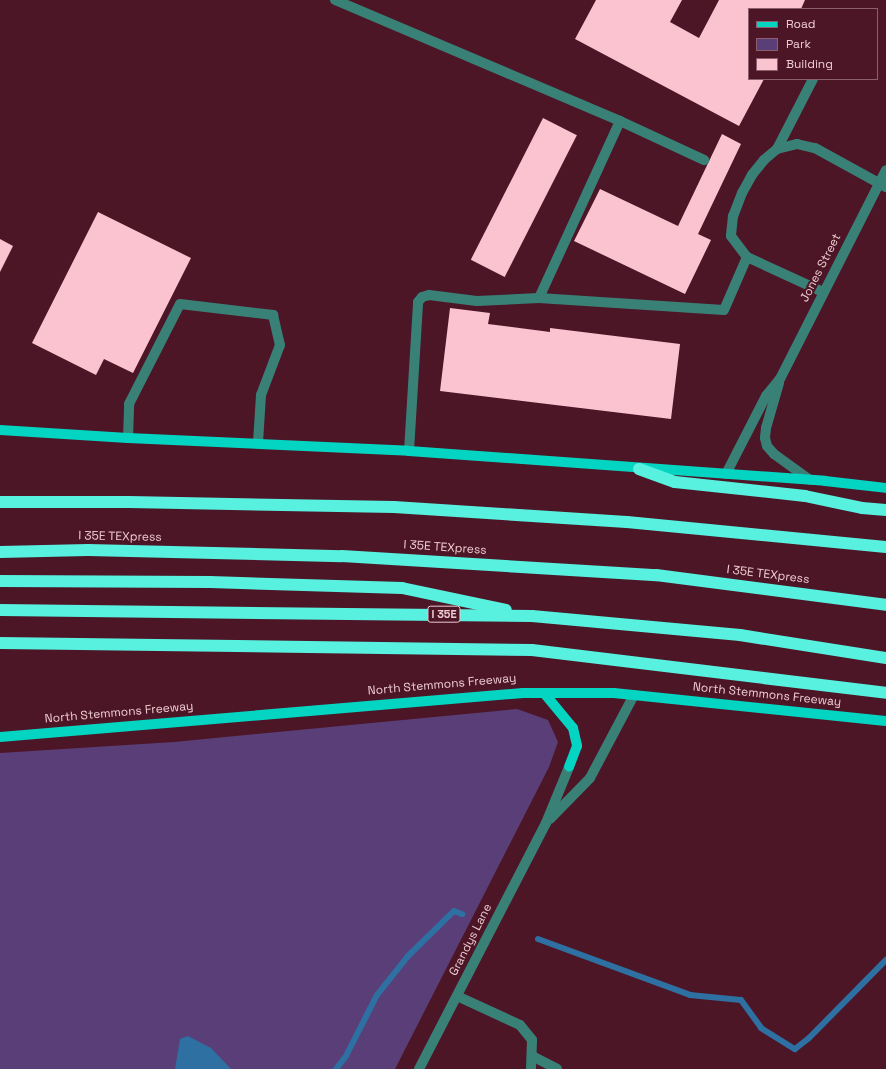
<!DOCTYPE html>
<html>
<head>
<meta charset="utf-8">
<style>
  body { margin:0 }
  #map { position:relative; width:886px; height:1069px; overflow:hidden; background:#4c1627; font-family:"Space Grotesk",sans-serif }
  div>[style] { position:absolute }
  .green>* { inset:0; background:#593e77 }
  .water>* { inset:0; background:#2d70a1 }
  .stream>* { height:6px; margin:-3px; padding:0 3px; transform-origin:3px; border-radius:3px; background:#2d70a1 }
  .building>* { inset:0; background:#fbc3cf; transform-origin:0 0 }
  .minor>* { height:10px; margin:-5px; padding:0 5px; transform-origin:5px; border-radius:5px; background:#398177 }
  .major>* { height:10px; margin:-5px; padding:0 5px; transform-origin:5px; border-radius:5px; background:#04d5c3 }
  .highway>* { height:12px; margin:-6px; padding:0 6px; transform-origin:6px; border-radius:6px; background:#58f0de }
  span { translate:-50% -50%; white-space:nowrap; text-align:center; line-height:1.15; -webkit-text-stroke:4px #4c1627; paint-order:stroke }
  .shield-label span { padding:1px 3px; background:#4c1627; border:1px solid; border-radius:3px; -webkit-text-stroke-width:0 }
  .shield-label { font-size:11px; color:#efccd3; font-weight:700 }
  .street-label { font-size:12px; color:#efccd3 }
  .legend { position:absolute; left:748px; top:8px; width:130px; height:72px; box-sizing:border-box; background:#4c1627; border:1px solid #8d5f6c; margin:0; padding:5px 7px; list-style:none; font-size:12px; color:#efccd3 }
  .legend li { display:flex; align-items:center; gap:8px; height:20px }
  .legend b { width:20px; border:1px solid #8d5f6c }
</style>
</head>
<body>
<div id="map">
  <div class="green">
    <div style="clip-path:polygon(517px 709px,548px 720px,558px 742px,549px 767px,395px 1069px,0 1069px,0 753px,174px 742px)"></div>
  </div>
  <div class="water">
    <div style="clip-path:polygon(188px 1036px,211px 1048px,231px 1069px,175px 1069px,180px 1039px)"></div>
  </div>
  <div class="stream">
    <div style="left:538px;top:939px;width:162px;rotate:20.2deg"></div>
    <div style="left:690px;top:995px;width:51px;rotate:5.6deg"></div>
    <div style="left:741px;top:1000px;width:34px;rotate:54deg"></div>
    <div style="left:761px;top:1028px;width:40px;rotate:32deg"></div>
    <div style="left:795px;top:1049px;width:18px;rotate:-38deg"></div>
    <div style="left:809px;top:1038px;width:110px;rotate:-45.4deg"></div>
    <div style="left:336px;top:1069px;width:16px;rotate:-52deg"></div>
    <div style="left:346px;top:1056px;width:68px;rotate:-63.1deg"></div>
    <div style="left:377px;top:995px;width:50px;rotate:-51.5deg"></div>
    <div style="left:408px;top:956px;width:64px;rotate:-44.4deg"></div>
    <div style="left:454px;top:911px;width:9px;rotate:21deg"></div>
  </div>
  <div class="building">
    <div style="clip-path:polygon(596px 0,682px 0,670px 22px,699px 38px,719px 0,805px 0,801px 9px,749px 9px,749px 79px,764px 79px,739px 126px,575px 39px)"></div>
    <div style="left:543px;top:118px;width:38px;height:159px;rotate:27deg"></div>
    <div style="clip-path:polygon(722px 134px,741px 144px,698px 234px,711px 240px,685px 294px,574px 241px,600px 189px,678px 226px)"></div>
    <div style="clip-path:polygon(98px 212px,191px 258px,133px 373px,104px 359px,96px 375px,32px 343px)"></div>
    <div style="clip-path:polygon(0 239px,13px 246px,0 272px)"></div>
    <div style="clip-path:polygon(450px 308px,490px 313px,488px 324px,550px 332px,550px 328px,680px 344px,671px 419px,440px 391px)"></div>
  </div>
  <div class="minor">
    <div style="left:335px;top:0;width:310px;rotate:23deg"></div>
    <div style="left:813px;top:79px;width:79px;rotate:117.2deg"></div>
    <div style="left:777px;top:149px;width:17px;rotate:140deg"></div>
    <div style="left:764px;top:160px;width:19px;rotate:129deg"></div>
    <div style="left:752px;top:175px;width:21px;rotate:119deg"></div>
    <div style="left:742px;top:193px;width:25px;rotate:111deg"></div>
    <div style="left:733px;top:216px;width:20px;rotate:96deg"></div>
    <div style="left:731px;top:236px;width:26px;rotate:53deg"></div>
    <div style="left:747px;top:257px;width:84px;rotate:24.7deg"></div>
    <div style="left:777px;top:149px;width:21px;rotate:-14deg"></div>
    <div style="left:797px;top:144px;width:18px;rotate:13deg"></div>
    <div style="left:815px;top:148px;width:81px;rotate:28.8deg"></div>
    <div style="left:539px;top:298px;width:195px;rotate:-65.4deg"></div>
    <div style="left:620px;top:121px;width:93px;rotate:24.9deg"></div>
    <div style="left:779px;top:383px;width:47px;rotate:106.1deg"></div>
    <div style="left:766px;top:428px;width:10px;rotate:96deg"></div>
    <div style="left:765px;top:438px;width:8px;rotate:76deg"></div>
    <div style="left:767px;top:446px;width:11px;rotate:49deg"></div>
    <div style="left:774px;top:454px;width:44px;rotate:35.8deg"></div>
    <div style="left:128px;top:438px;width:34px;rotate:-88deg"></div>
    <div style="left:129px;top:404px;width:112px;rotate:-63deg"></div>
    <div style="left:180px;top:304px;width:94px;rotate:6.7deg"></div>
    <div style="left:273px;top:315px;width:31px;rotate:77deg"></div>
    <div style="left:280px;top:345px;width:53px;rotate:110.8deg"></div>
    <div style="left:261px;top:395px;width:48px;rotate:93.6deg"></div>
    <div style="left:409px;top:451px;width:149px;rotate:-86.5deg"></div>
    <div style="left:418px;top:302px;width:6px;rotate:-51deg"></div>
    <div style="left:422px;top:297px;width:7px;rotate:-16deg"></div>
    <div style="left:429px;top:295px;width:48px;rotate:7.1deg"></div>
    <div style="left:477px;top:301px;width:62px;rotate:-2.8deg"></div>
    <div style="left:539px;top:298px;width:185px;rotate:3.7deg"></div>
    <div style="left:724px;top:310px;width:58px;rotate:-66.5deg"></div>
    <div style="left:726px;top:474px;width:88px;rotate:-62.9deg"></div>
    <div style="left:766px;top:396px;width:22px;rotate:-51deg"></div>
    <div style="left:780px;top:379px;width:234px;rotate:-63.1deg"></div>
    <div style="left:550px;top:819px;width:57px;rotate:-45.7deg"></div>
    <div style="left:590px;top:778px;width:94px;rotate:-62.1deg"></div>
    <div style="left:457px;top:996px;width:69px;rotate:24.7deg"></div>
    <div style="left:520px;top:1025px;width:19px;rotate:51deg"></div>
    <div style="left:532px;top:1040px;width:29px;rotate:92deg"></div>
    <div style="left:532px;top:1056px;width:28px;rotate:27deg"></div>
    <div style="left:419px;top:1069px;width:277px;rotate:-62.7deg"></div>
    <div style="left:546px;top:823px;width:61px;rotate:-67.7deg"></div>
  </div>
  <div class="major">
    <div style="left:0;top:430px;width:128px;rotate:3.6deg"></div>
    <div style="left:128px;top:438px;width:281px;rotate:2.6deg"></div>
    <div style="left:409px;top:451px;width:417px;rotate:4.1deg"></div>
    <div style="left:825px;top:481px;width:61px;rotate:6.5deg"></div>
    <div style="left:544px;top:693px;width:45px;rotate:50.4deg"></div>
    <div style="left:573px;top:728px;width:18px;rotate:77deg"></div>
    <div style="left:577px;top:746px;width:22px;rotate:111deg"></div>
    <div style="left:0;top:737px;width:525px;rotate:-4.81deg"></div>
    <div style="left:523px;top:693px;width:91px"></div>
    <div style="left:614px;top:693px;width:273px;rotate:5.9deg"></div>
  </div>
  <div class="highway">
    <div style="left:639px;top:469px;width:38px;rotate:20deg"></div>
    <div style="left:675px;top:482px;width:131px;rotate:6.1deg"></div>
    <div style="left:805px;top:496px;width:58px;rotate:11.9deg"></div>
    <div style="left:862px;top:508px;width:24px;rotate:5deg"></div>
    <div style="left:0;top:502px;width:129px"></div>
    <div style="left:129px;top:502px;width:265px;rotate:1.1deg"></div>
    <div style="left:394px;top:507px;width:233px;rotate:3.7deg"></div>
    <div style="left:627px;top:522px;width:260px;rotate:5.5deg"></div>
    <div style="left:0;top:552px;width:88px;rotate:-1.3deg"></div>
    <div style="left:88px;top:550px;width:254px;rotate:1.4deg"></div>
    <div style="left:342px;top:556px;width:315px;rotate:3.5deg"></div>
    <div style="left:656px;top:575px;width:232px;rotate:7.4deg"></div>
    <div style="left:0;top:581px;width:210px;rotate:0.3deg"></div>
    <div style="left:210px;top:582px;width:192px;rotate:1.8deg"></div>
    <div style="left:402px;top:588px;width:106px;rotate:11.9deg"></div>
    <div style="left:0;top:610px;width:532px;rotate:0.65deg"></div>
    <div style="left:532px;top:616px;width:209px;rotate:5.2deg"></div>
    <div style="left:740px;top:635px;width:148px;rotate:9deg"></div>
    <div style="left:0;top:643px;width:532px;rotate:0.75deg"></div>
    <div style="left:532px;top:650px;width:357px;rotate:6.9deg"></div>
  </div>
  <div class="shield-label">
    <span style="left:444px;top:614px">I 35E</span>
  </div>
  <div class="street-label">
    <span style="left:821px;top:268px;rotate:-63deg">Jones Street</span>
    <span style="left:120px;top:537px;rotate:1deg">I 35E TEXpress</span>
    <span style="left:445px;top:548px;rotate:4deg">I 35E TEXpress</span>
    <span style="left:768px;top:575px;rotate:7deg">I 35E TEXpress</span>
    <span style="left:442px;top:685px;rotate:-5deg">North Stemmons Freeway</span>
    <span style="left:767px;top:695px;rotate:6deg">North Stemmons Freeway</span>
    <span style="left:119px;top:713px;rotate:-5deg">North Stemmons Freeway</span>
    <span style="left:471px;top:940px;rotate:-63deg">Grandys Lane</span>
  </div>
  <ul class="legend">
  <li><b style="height:5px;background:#04d5c3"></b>Road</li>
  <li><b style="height:11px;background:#593e77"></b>Park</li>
  <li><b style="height:11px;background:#fbc3cf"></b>Building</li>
  </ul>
</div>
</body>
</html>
